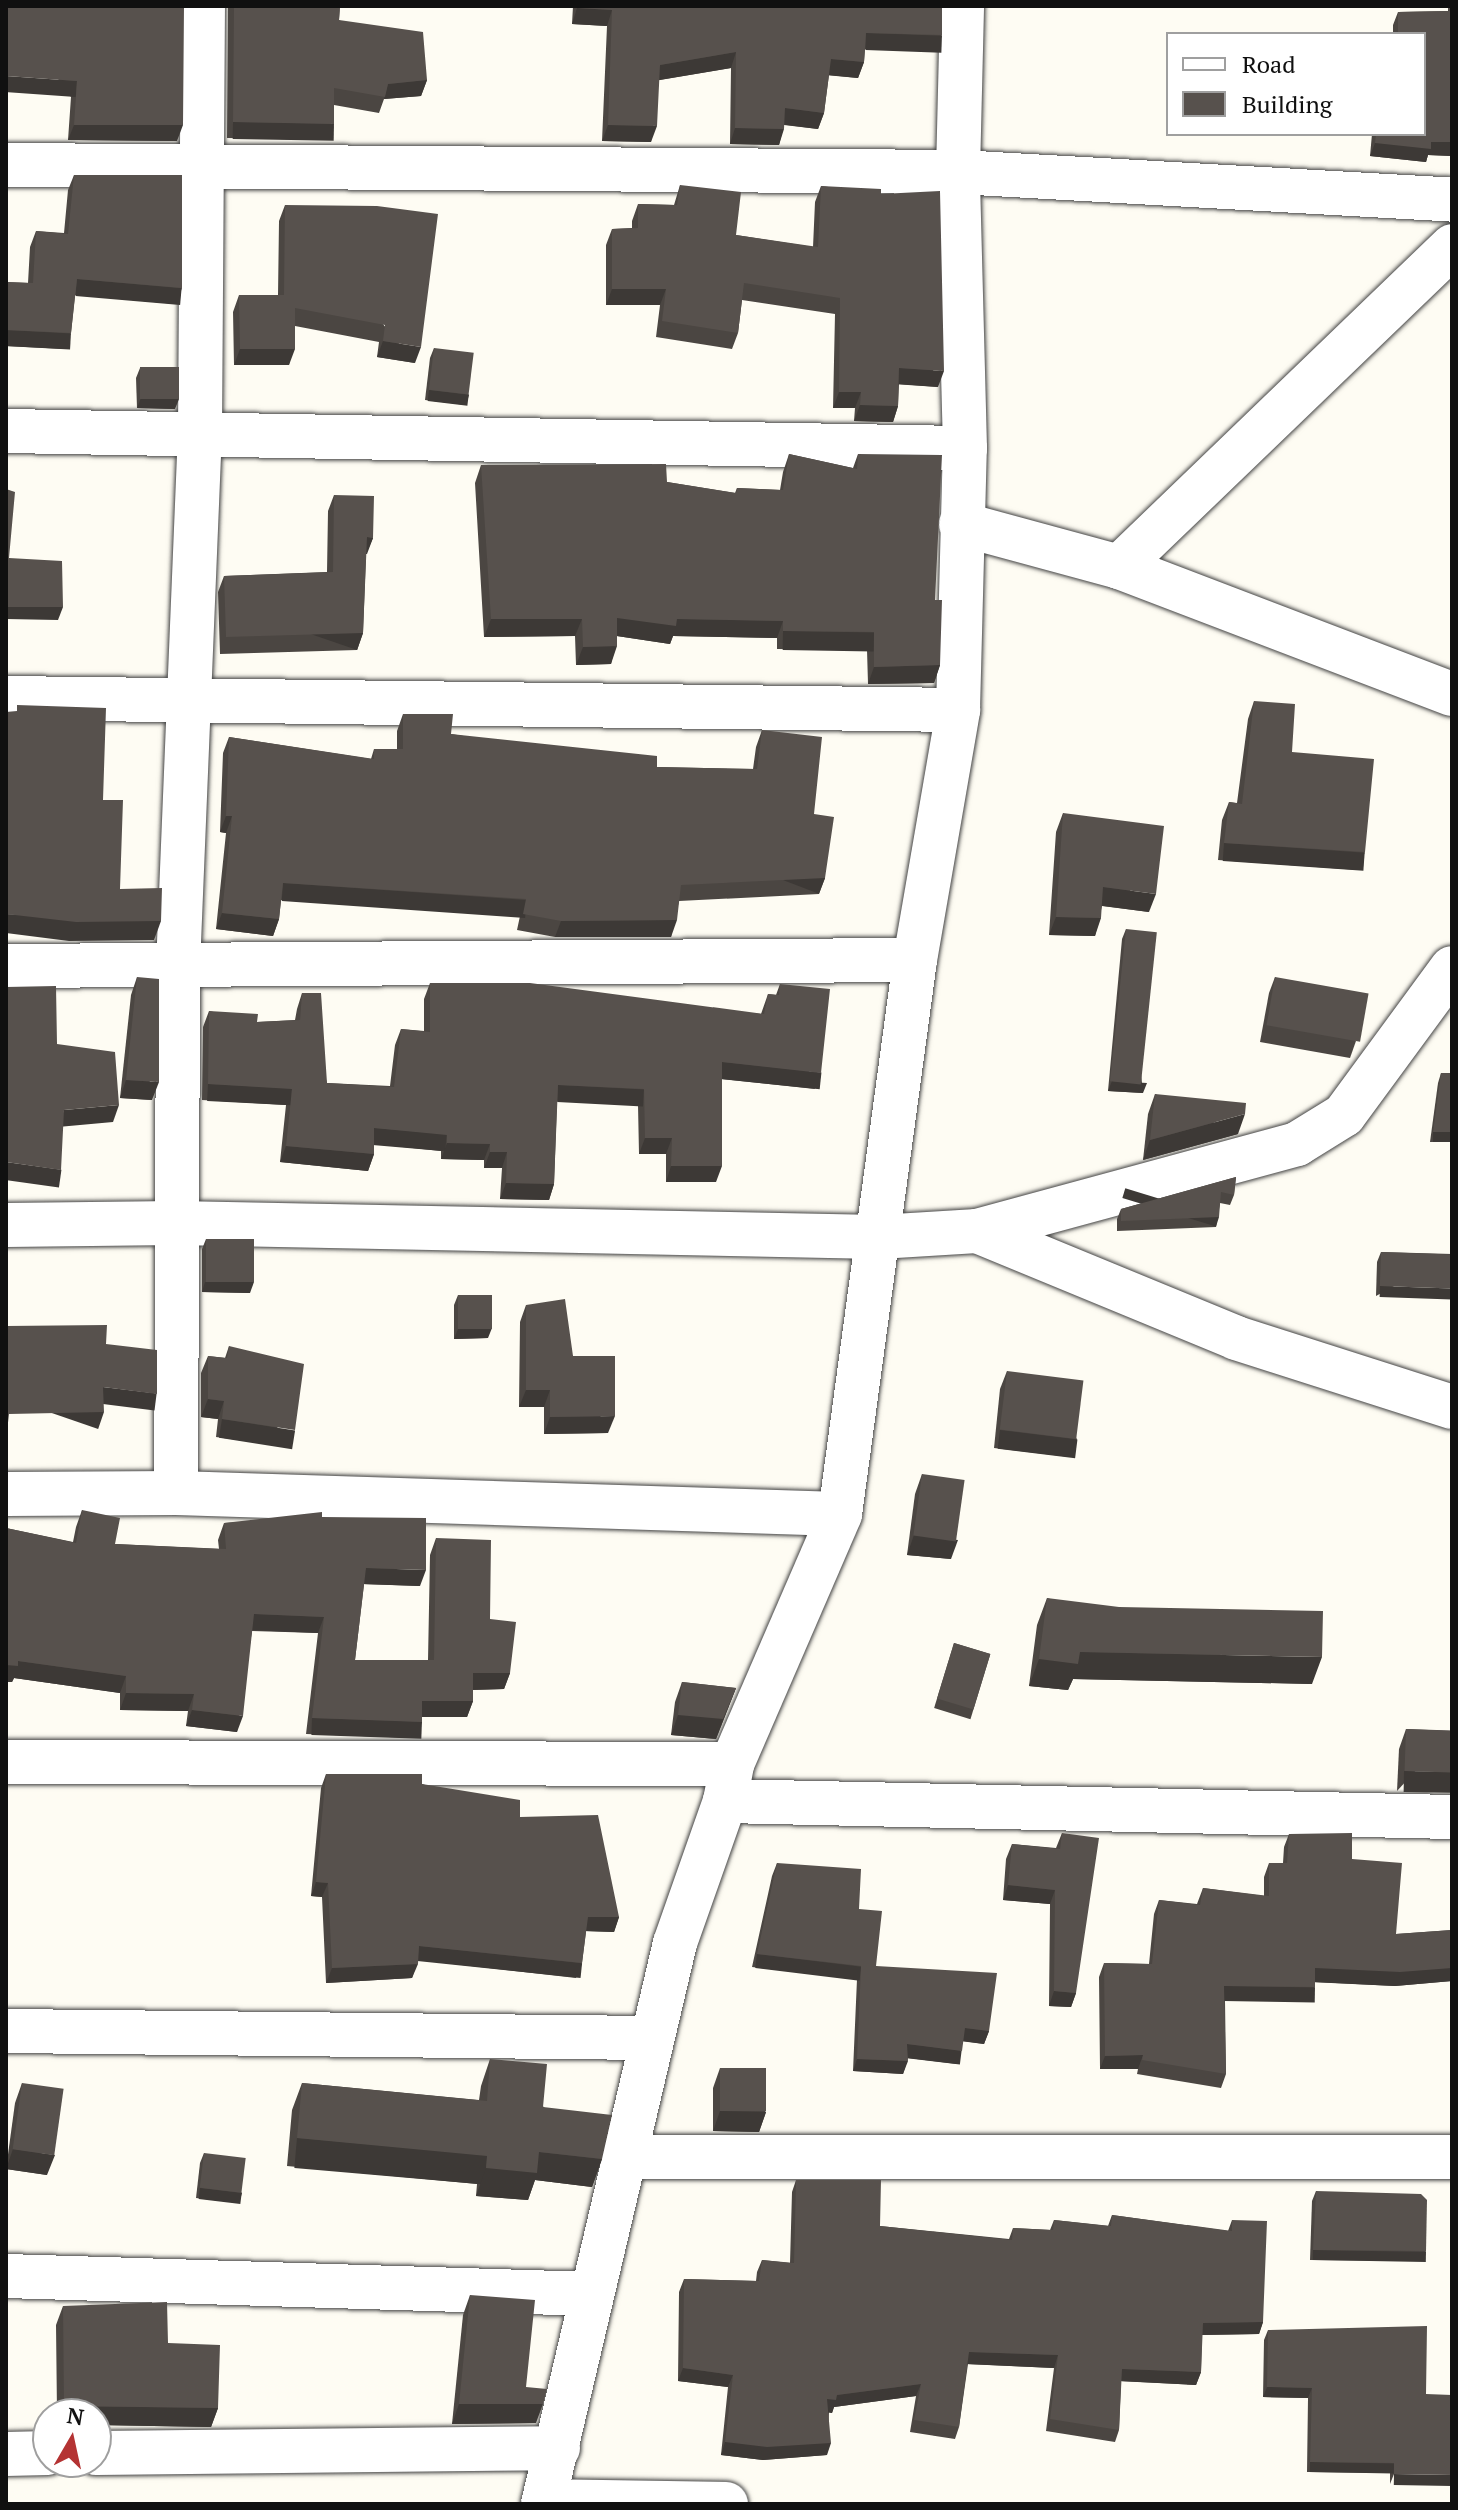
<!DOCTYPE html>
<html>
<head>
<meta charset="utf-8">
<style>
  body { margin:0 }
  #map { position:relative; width:1458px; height:2510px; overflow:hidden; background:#fefcf3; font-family:"PT Serif",serif }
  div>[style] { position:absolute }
  .roads { filter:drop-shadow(0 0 2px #434343) drop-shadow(0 0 2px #434343) }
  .minor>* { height:44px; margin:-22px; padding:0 22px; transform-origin:22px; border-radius:22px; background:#fff }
  .wall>* { inset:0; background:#4b4642; transform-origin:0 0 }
  .shaded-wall>* { inset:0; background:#3d3936; transform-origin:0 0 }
  .building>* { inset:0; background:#57514d; transform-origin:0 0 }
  span { translate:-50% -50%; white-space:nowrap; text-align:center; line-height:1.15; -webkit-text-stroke:8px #fff; paint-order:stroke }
  .frame { position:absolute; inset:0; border:8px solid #101010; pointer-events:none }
  .legend { position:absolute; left:1166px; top:32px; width:260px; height:104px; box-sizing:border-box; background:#fff; border:2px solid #9f9f9f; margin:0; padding:10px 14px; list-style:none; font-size:24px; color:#101010 }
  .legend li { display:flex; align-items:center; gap:16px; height:40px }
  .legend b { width:40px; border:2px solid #9f9f9f }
  .north { position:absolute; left:32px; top:2398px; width:80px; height:80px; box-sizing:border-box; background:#fff; border:2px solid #9f9f9f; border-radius:50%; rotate:9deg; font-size:22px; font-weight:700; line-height:32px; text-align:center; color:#101010 }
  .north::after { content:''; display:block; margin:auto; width:28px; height:36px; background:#b43333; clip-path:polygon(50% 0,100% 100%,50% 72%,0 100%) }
</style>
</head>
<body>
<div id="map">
  <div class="roads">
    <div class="minor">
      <div style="left:6px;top:165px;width:952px;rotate:0.42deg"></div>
      <div style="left:958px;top:172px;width:495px;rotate:3.2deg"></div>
      <div style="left:6px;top:431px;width:959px;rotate:1.02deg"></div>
      <div style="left:961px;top:524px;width:164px;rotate:15.2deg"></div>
      <div style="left:1119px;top:567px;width:356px;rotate:20.9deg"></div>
      <div style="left:1119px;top:567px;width:463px;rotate:-43.9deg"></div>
      <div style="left:6px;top:698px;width:952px;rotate:0.72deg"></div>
      <div style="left:6px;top:966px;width:909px;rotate:-0.38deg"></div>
      <div style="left:6px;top:1225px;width:170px;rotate:-0.7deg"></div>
      <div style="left:176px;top:1223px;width:703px;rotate:1.14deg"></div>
      <div style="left:879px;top:1237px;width:98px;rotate:-3.5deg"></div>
      <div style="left:977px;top:1231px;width:280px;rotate:22.4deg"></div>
      <div style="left:1236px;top:1338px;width:227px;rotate:17.7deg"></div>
      <div style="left:977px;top:1231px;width:332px;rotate:-15.2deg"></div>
      <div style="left:1297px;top:1144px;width:55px;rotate:-31.7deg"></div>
      <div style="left:1344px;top:1115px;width:182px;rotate:-53.7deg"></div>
      <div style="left:176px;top:1493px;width:526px;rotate:-89.78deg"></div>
      <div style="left:178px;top:967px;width:535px;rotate:-87.65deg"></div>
      <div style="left:200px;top:432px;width:426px;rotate:-89.6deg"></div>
      <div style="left:6px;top:1494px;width:170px;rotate:-0.3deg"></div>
      <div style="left:176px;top:1493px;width:664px;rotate:1.81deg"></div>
      <div style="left:6px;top:1762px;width:726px;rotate:0.16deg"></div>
      <div style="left:725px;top:1801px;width:727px;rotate:1.26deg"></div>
      <div style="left:6px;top:2031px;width:644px;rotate:0.62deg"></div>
      <div style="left:626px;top:2157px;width:826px"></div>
      <div style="left:6px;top:2276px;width:585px;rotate:1.76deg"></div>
      <div style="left:96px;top:2453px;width:462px;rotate:-0.6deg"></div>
      <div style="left:6px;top:2454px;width:42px;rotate:-1.4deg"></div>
      <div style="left:544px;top:2501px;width:182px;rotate:0.9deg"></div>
      <div style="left:543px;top:2504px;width:576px;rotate:-76.76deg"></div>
      <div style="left:675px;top:1943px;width:151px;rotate:-70.6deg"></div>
      <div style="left:725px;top:1801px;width:38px;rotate:-79deg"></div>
      <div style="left:732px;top:1764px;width:272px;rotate:-66.6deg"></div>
      <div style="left:840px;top:1514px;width:559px;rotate:-82.29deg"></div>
      <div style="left:915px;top:960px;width:254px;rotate:-80.2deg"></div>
      <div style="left:958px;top:710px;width:262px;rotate:-88.5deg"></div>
      <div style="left:965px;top:448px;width:276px;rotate:-91.5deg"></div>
      <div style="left:958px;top:172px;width:166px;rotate:-88.6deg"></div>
    </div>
  </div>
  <div class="wall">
    <div style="clip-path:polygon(6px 6px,177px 141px,68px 140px,71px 97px)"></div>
    <div style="clip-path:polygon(228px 6px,340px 6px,339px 20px,427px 80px,421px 96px,384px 99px,379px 113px,334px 105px,328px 140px,227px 138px)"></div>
    <div style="clip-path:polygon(573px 6px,942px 6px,942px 35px,936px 51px,865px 49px,864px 62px,858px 78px,829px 75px,824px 113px,818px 129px,784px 125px,779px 145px,730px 144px,731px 68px,659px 80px,651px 142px,602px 141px,607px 26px,572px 24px)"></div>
    <div style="clip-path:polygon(1448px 6px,1452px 6px,1452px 156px,1428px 155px,1426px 162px,1370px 156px,1372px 134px,1424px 134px,1424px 34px,1393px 34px,1393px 25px,1398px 12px,1448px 11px)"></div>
    <div style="clip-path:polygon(74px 175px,182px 288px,176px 304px,75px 295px,71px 333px,65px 349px,6px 346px,6px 282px,28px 283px,30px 247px,36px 231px,64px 233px,68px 190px)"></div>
    <div style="clip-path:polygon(680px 185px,736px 235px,813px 247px,815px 202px,821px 186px,881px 194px,938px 387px,899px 384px,898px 406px,893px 422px,854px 421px,855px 408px,833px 408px,835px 314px,742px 300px,738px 333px,732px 349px,656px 337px,660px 305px,606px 305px,606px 245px,612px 229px,632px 228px,632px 221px,638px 204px,674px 205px)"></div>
    <div style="clip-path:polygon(285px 205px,415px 363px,377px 357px,379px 342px,295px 326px,289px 365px,234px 365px,233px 312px,239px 295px,278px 295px,279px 221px)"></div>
    <div style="clip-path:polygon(434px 348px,469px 395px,466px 405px,425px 400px,430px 358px)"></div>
    <div style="clip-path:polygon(140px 368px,175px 409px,137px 408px,136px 378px)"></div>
    <div style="clip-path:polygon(789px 454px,853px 468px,858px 454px,935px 600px,940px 665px,934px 683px,868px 684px,867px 650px,777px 649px,777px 638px,673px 636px,670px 644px,617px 636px,611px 664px,576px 665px,575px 636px,484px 637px,475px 483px,481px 465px,667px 482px,735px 493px,737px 488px,780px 490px,783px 472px)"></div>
    <div style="clip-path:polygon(334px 495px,373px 538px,366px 554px,363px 633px,357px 650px,220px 654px,218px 592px,224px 576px,327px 572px,328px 511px)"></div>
    <div style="clip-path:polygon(1254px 701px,1292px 752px,1365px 852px,1358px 870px,1218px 860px,1222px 820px,1229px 802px,1237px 803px,1248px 719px)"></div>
    <div style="clip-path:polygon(403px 714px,451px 734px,657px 767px,753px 769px,756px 747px,762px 730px,814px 814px,825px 878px,819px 894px,679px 901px,671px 937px,555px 937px,517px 930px,520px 916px,281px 900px,279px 919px,273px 936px,216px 929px,226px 833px,220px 832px,223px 753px,229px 737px,371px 759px,374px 749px,397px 749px,397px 731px)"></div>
    <div style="clip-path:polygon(1063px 813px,1149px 912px,1102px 906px,1095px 936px,1049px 935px,1056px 832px)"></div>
    <div style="clip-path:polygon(1126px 929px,1143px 1093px,1108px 1091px,1122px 939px)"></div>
    <div style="clip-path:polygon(137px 977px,152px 1100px,120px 1098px,131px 995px)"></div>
    <div style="clip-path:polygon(1275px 977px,1356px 1041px,1350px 1058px,1260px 1042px,1269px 993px)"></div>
    <div style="clip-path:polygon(430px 983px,761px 1014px,768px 994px,776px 995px,780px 984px,815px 1089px,722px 1079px,716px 1182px,666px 1182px,666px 1154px,639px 1154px,638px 1105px,557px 1101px,554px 1184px,549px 1200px,500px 1199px,502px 1168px,484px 1168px,484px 1160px,441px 1159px,441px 1151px,374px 1144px,374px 1154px,368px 1171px,280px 1162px,286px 1105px,202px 1100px,203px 1027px,209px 1011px,257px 1022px,295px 1020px,297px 1009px,302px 993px,327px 1083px,390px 1086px,395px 1045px,401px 1029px,424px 1031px,424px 999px)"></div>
    <div style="clip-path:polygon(1441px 1073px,1452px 1142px,1430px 1142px,1438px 1083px)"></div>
    <div style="clip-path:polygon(1155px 1094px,1238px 1134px,1143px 1160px,1148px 1114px)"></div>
    <div style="clip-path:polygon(1236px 1177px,1234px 1195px,1230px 1205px,1220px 1203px,1216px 1227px,1117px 1231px,1117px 1219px,1121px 1209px)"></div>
    <div style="clip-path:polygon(206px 1239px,250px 1293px,202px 1292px,202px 1249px)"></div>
    <div style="clip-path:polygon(1381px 1252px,1452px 1254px,1376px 1296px,1377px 1262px)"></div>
    <div style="clip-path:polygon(458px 1295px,488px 1338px,454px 1339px,454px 1305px)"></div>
    <div style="clip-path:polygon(526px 1305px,573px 1356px,608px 1433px,544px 1434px,544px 1407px,519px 1407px,520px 1322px)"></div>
    <div style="clip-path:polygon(229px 1346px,289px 1447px,216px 1437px,218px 1419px,201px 1417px,201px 1373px,208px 1356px,225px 1358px)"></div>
    <div style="clip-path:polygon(1007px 1371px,1077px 1439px,1070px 1457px,994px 1448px,1000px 1389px)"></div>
    <div style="clip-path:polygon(922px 1474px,951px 1559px,907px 1555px,915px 1494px)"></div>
    <div style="clip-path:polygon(82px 1510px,115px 1544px,219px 1549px,218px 1540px,224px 1523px,322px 1517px,420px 1586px,364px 1584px,355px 1660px,428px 1660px,430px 1555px,436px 1538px,490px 1619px,510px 1673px,504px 1689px,473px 1690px,473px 1701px,467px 1717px,422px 1717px,422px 1722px,416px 1738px,306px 1734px,318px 1633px,252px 1631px,237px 1732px,186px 1726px,188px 1711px,120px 1710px,120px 1693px,14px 1678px,12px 1682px,6px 1682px,6px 1528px,73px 1542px,76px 1527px)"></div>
    <div style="clip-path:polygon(1047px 1598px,1312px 1684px,1073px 1679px,1068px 1690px,1029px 1686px,1037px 1625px)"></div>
    <div style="left:954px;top:1643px;width:38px;height:68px;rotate:17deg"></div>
    <div style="clip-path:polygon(682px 1682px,736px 1688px,716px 1739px,671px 1735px,675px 1702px)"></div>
    <div style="clip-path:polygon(1406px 1729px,1452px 1731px,1397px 1791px,1399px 1749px)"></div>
    <div style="clip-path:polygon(326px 1774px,422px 1784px,520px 1817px,619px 1917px,614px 1932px,586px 1931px,582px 1963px,576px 1978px,418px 1960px,412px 1978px,326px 1983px,322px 1897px,311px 1896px,321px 1788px)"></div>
    <div style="clip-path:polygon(1062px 1833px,1076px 1993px,1071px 2007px,1049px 2006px,1050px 1904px,1003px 1900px,1006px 1859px,1012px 1844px,1056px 1848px)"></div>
    <div style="clip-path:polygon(1289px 1834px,1352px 1859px,1396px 1934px,1452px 1930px,1452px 1981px,1395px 1986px,1315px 1982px,1315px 1987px,1310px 2001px,1225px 2000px,1226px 2074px,1221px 2088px,1137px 2074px,1138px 2069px,1100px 2069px,1099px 1977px,1104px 1963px,1149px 1964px,1154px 1914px,1159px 1900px,1197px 1904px,1203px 1888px,1264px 1896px,1264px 1877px,1269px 1863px,1283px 1863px,1284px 1847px)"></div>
    <div style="clip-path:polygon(777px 1863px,859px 1909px,876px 1966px,989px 2031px,984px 2044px,963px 2041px,957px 2064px,908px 2058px,903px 2074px,853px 2071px,857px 1979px,752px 1967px,772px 1876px)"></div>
    <div style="clip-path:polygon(490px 2059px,602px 2159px,592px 2187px,535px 2180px,528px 2200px,476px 2196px,477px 2184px,287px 2166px,292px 2110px,302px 2083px,479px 2100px,481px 2086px)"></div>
    <div style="clip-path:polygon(720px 2068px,766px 2112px,759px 2132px,713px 2131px,713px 2088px)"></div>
    <div style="clip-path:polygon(22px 2083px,47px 2175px,6px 2169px,15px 2103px)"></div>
    <div style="clip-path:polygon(204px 2153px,242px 2193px,239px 2203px,196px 2198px,200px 2163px)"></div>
    <div style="clip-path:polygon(796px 2180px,880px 2226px,1009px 2239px,1013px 2228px,1050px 2230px,1054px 2220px,1108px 2226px,1112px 2215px,1228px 2231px,1232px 2220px,1263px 2322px,1259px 2334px,1202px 2335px,1201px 2372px,1196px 2385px,1121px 2381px,1119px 2430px,1115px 2442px,1046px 2431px,1054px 2368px,968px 2364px,959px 2427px,955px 2439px,910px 2432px,916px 2396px,834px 2407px,832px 2413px,829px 2412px,827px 2455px,763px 2460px,721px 2455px,728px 2387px,678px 2381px,679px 2292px,684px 2279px,756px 2281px,757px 2272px,762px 2260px,790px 2263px,792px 2192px)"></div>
    <div style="clip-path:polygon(1316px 2191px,1426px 2251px,1423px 2261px,1310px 2260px,1312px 2201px)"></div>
    <div style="clip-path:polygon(470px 2295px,526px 2387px,536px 2423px,452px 2424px,463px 2315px)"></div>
    <div style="clip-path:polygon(63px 2306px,218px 2408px,211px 2427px,96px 2425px,96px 2414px,57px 2414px,56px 2325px)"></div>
    <div style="clip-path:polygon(1268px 2330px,1426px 2394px,1390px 2484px,1390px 2473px,1307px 2472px,1308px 2398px,1263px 2397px,1264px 2340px)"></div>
  </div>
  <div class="shaded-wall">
    <div style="clip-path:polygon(577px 8px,612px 10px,607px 26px,572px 24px)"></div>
    <div style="left:866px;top:33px;width:76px;height:17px;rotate:2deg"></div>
    <div style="clip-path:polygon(736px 52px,731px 68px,654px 81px,660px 65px)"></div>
    <div style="clip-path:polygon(831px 59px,864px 62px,858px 78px,825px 75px)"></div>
    <div style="left:6px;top:76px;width:71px;height:16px;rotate:4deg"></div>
    <div style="clip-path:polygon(427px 80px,421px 96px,384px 99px,388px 84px)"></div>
    <div style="clip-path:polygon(785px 108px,824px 113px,818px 129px,779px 124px)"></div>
    <div style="left:233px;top:122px;width:101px;height:17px;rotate:1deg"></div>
    <div style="clip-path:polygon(74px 125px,183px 125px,177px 141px,68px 140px)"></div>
    <div style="clip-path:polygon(608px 125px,657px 126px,651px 142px,602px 141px)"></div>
    <div style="clip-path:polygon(735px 128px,784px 129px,779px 145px,730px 144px)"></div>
    <div style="clip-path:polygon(1431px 142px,1452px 142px,1452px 156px,1428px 155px,1426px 162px,1370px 156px,1375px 143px)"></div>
    <div style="left:77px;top:279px;width:105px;height:17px;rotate:5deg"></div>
    <div style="clip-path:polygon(612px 289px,666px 289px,660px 305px,606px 305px)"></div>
    <div style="left:6px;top:330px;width:65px;height:16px;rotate:3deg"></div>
    <div style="clip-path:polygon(383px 341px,421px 347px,415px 363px,377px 357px)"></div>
    <div style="clip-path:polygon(240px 349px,295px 349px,289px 365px,234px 365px)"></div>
    <div style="clip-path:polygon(899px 368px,944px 371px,938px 387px,893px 384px)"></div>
    <div style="left:429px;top:390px;width:40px;height:11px;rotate:7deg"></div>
    <div style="clip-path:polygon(839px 392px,861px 392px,855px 408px,833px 408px)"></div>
    <div style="clip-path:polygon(141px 398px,179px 399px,175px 409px,137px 408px)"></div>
    <div style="clip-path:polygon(860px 405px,898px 406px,893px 422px,854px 421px)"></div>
    <div style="clip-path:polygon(367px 537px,373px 538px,367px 554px,361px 554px)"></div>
    <div style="clip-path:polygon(6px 607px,63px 607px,58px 620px,6px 619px)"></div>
    <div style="clip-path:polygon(617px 618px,677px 619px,783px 621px,777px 638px,673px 636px,670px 644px,610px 635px)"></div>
    <div style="clip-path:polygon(491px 619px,582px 619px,575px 636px,484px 637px)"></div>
    <div style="left:783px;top:631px;width:91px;height:19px;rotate:1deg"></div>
    <div style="left:363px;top:633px;width:18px;height:137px;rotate:109deg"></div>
    <div style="clip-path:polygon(617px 646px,611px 664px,576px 665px,583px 647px)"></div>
    <div style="clip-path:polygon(940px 665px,934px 683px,868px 684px,874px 667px)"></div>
    <div style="clip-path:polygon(226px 816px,232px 816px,226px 833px,220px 832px)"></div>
    <div style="left:1224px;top:843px;width:141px;height:18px;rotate:4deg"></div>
    <div style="left:825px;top:878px;width:17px;height:144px;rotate:111deg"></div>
    <div style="left:283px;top:883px;width:244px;height:18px;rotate:4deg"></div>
    <div style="clip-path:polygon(1103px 887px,1156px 894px,1149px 912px,1096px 905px)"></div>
    <div style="clip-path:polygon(222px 913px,279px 919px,273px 936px,216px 929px)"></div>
    <div style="clip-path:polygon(6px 914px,161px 921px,154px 940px,69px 941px,6px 933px)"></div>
    <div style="clip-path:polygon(1056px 917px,1101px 918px,1095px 936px,1049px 935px)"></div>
    <div style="clip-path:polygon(677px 920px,671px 937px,555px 937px,561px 921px)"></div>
    <div style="left:722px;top:1062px;width:100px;height:17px;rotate:6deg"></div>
    <div style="clip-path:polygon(126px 1080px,159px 1082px,152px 1100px,120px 1098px)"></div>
    <div style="clip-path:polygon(1112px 1081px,1147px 1083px,1143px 1093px,1108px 1091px)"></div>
    <div style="left:208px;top:1084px;width:84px;height:17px;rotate:3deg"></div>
    <div style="left:558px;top:1085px;width:86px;height:17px;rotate:3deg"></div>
    <div style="clip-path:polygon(119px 1105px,113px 1122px,58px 1127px,64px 1110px)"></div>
    <div style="clip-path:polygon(1245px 1114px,1238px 1134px,1143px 1160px,1150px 1140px)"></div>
    <div style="left:374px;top:1128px;width:73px;height:17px;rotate:5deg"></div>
    <div style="left:1433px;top:1132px;width:19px;height:10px"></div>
    <div style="clip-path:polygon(645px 1138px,672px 1138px,666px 1154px,639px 1154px)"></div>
    <div style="clip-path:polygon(447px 1143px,490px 1144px,484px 1160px,441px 1159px)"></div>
    <div style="clip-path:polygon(286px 1146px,374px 1154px,368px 1171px,280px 1162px)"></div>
    <div style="clip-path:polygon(490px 1152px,507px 1152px,502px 1168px,484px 1168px)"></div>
    <div style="left:6px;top:1162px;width:56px;height:18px;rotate:8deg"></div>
    <div style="clip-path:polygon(671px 1166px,722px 1166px,716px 1182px,666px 1182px)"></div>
    <div style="clip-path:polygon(506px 1183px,554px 1184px,549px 1200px,500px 1199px)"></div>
    <div style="left:1219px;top:1217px;width:10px;height:98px;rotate:107deg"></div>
    <div style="clip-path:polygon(205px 1282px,254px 1282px,250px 1293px,202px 1292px)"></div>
    <div style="left:1380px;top:1286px;width:72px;height:11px;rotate:2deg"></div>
    <div style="clip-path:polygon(492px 1328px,488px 1338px,454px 1339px,458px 1329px)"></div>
    <div style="left:103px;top:1387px;width:54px;height:17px;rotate:7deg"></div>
    <div style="clip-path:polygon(526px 1390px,550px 1390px,544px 1407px,519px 1407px)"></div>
    <div style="clip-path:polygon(208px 1399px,224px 1401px,218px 1419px,201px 1417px)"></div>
    <div style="left:104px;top:1412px;width:18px;height:95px;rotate:109deg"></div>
    <div style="clip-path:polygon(615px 1416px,608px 1433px,544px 1434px,550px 1417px)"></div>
    <div style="left:222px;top:1419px;width:74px;height:19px;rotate:9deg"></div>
    <div style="left:1000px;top:1430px;width:78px;height:19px;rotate:7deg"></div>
    <div style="clip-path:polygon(914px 1535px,958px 1540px,951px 1559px,907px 1555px)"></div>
    <div style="clip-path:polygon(366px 1568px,426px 1570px,420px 1586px,360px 1584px)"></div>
    <div style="clip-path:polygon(254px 1614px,324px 1617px,318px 1633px,248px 1630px)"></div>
    <div style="clip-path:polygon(1080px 1652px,1322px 1657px,1312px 1684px,1073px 1679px,1068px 1690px,1029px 1686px,1039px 1659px)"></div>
    <div style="clip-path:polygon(18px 1661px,126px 1676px,120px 1693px,14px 1678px,12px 1682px,6px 1682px,6px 1665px)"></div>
    <div style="clip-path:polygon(473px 1673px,510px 1673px,504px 1689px,467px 1690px)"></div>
    <div style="clip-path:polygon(736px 1688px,716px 1739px,671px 1735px,678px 1715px)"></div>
    <div style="clip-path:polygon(126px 1693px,194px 1694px,188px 1711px,120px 1710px)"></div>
    <div style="clip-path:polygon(422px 1701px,473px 1701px,467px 1717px,416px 1717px)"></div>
    <div style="clip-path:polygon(192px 1710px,243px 1716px,237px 1732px,186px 1726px)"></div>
    <div style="left:312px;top:1718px;width:110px;height:17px;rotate:2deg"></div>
    <div style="left:1404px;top:1771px;width:48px;height:21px;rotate:1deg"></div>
    <div style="clip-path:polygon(316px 1882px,328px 1883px,322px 1897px,311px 1896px)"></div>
    <div style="clip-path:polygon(1008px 1885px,1055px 1890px,1050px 1904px,1003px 1900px)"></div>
    <div style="clip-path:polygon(588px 1917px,619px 1917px,614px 1932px,583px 1931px)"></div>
    <div style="left:419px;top:1946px;width:164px;height:15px;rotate:6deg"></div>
    <div style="left:757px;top:1954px;width:105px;height:14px;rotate:7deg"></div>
    <div style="clip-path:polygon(418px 1964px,412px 1978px,326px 1983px,332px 1968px)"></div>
    <div style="clip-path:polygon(1315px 1968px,1452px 1968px,1452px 1981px,1395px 1986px,1310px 1982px)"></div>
    <div style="left:1224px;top:1986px;width:91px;height:15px;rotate:1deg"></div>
    <div style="clip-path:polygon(1054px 1991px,1076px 1993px,1071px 2007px,1049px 2006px)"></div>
    <div style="clip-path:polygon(965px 2028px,989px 2031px,984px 2044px,960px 2041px)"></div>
    <div style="left:907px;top:2044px;width:55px;height:14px;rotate:7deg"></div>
    <div style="clip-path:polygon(1143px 2055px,1138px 2069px,1100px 2069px,1105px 2056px)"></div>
    <div style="clip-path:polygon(857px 2059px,908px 2061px,903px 2074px,853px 2071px)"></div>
    <div style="clip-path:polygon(720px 2111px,766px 2112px,759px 2132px,713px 2131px)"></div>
    <div style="left:297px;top:2138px;width:191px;height:30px;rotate:5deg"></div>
    <div style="clip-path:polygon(13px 2149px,55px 2155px,47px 2175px,6px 2169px)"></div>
    <div style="clip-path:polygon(539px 2152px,602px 2159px,592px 2187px,535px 2180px,528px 2200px,476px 2196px,486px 2168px)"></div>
    <div style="left:200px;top:2188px;width:42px;height:11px;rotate:7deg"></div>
    <div style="left:1313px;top:2250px;width:113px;height:10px;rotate:1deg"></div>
    <div style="clip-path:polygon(1263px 2322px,1259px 2334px,1198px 2335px,1203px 2323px)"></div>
    <div style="clip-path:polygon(969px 2352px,1058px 2355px,1054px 2368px,965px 2364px)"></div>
    <div style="clip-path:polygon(683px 2368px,733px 2375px,728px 2387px,678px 2381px)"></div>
    <div style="clip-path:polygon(1122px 2369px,1201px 2372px,1196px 2385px,1117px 2381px)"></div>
    <div style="clip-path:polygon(921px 2384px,916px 2396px,834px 2407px,832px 2413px,823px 2412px,827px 2399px,837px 2395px)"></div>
    <div style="clip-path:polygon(1267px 2387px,1312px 2388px,1308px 2398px,1263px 2397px)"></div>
    <div style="clip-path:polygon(459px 2404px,543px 2404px,536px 2423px,452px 2424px)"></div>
    <div style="clip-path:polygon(64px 2406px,218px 2408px,211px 2427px,96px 2425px,96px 2414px,61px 2414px)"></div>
    <div style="clip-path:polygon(725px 2442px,831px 2443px,827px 2455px,763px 2460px,721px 2455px)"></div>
    <div style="left:1310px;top:2462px;width:84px;height:10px;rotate:1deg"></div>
    <div style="left:1394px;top:2474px;width:58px;height:11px;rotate:1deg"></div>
  </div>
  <div class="building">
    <div style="clip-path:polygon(6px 6px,184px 6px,183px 125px,74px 125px,77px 81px,6px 76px)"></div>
    <div style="clip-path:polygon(234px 6px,340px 6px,339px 20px,423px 32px,427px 80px,388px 84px,385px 97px,334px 88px,334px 124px,233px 122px)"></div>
    <div style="clip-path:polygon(578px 6px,942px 6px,942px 35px,866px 33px,864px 62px,831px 59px,824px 113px,785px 108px,784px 129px,735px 128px,736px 52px,660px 65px,657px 126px,608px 125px,612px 10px,577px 8px)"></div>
    <div style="clip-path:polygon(1452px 11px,1452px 142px,1431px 142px,1431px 149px,1375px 143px,1376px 134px,1424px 134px,1424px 34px,1398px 34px,1398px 12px)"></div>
    <div style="clip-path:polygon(74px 175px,182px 175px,182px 288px,77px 279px,71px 333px,6px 330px,6px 282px,33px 283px,36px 231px,68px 234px)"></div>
    <div style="clip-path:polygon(680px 185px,741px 192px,736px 235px,818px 247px,821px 186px,881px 189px,881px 194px,940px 191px,944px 371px,899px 368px,898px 406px,860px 405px,861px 392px,839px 392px,840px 298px,744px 283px,738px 333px,662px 321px,666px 289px,612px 289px,612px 229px,638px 228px,638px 204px,677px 205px)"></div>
    <div style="clip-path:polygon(285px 205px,377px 206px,438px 214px,421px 347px,383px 341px,385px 325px,295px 308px,295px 349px,240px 349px,239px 295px,284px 295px)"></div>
    <div style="left:434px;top:348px;width:40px;height:42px;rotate:7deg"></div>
    <div style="left:179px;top:367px;width:32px;height:39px;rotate:90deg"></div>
    <div style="clip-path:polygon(789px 454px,857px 469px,858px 454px,942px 455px,935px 600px,942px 600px,940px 665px,874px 667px,874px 632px,783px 631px,783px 621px,677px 619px,676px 626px,617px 618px,617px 646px,583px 647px,582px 619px,491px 619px,481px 465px,666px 464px,667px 482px,736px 493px,737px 488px,783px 490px)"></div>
    <div style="clip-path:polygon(6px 489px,15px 492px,9px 558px,62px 561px,63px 607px,6px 607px)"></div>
    <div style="clip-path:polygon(334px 495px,374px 496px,373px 538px,367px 537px,363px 633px,226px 637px,224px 576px,333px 572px)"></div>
    <div style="clip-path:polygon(1254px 701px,1295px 704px,1292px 752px,1374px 759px,1365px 852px,1224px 843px,1229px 802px,1242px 804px)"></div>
    <div style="clip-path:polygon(17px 705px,106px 708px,103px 800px,123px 800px,120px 889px,162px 888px,161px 921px,76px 922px,6px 914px,6px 712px,17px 711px)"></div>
    <div style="clip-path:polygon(403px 714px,453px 714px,451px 734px,657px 756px,657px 767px,757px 769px,762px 730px,822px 737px,814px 814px,834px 817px,825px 878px,681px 885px,677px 920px,561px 921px,523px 914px,526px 899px,283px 883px,279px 919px,222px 913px,232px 816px,226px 816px,229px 737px,374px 759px,374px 749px,403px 749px)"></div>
    <div style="clip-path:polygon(1063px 813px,1164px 826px,1156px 894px,1103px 887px,1101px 918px,1056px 917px)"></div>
    <div style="left:1126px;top:929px;width:31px;height:153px;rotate:6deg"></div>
    <div style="clip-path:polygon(137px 977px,159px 979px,159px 1082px,126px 1080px)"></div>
    <div style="left:1275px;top:977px;width:95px;height:49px;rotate:10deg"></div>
    <div style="clip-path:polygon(430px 983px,530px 983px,764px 1014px,768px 994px,779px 995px,780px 984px,830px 989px,821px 1073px,722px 1062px,722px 1166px,671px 1166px,672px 1138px,645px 1138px,644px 1089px,558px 1085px,554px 1184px,506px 1183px,507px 1152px,490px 1152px,490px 1144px,447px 1143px,447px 1135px,374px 1128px,374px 1154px,286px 1146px,292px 1089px,208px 1084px,209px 1011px,258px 1014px,257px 1022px,300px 1020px,302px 993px,321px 993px,327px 1083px,394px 1087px,401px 1029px,430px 1032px)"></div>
    <div style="clip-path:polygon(56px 986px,57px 1044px,115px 1052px,119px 1105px,64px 1110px,61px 1170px,6px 1162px,6px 987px)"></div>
    <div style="clip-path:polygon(1441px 1073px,1452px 1073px,1452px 1132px,1433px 1132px)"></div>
    <div style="clip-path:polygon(1155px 1094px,1246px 1103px,1245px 1114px,1150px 1140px)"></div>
    <div style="clip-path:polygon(1236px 1177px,1234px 1195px,1221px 1192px,1219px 1217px,1121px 1221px,1121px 1209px)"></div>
    <div style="left:206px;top:1239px;width:48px;height:43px"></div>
    <div style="left:1381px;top:1252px;width:71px;height:34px;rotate:2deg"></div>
    <div style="left:458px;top:1295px;width:34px;height:34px"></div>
    <div style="clip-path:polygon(565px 1299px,573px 1356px,615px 1356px,615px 1416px,550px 1417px,550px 1390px,526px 1390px,526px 1305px)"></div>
    <div style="clip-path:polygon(107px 1325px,106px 1344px,157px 1350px,157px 1394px,103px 1387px,104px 1412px,9px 1414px,6px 1440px,6px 1326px)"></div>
    <div style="clip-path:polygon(229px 1346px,304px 1364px,295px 1430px,222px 1419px,224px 1401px,208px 1399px,208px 1356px,227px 1358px)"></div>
    <div style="left:1007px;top:1371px;width:77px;height:59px;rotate:7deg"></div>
    <div style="left:922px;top:1474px;width:43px;height:62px;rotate:8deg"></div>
    <div style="clip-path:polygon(82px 1510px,120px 1518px,115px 1544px,226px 1549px,224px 1523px,322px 1512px,322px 1517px,426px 1518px,426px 1570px,366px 1568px,355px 1660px,434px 1660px,436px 1538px,491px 1540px,490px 1619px,516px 1622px,510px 1673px,473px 1673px,473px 1701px,422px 1701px,422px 1722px,312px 1718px,324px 1617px,254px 1614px,243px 1716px,192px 1710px,194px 1694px,126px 1693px,126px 1676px,18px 1661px,18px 1666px,6px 1665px,6px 1528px,76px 1543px)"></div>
    <div style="clip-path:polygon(1047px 1598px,1119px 1607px,1323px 1611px,1322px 1657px,1080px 1652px,1078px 1664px,1039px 1659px)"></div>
    <div style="left:954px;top:1643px;width:38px;height:58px;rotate:17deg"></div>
    <div style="clip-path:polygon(682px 1682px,736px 1688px,723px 1719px,678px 1715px)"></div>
    <div style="left:1406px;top:1729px;width:46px;height:42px;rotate:2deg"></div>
    <div style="clip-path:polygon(326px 1774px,422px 1774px,422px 1784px,520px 1800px,520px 1817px,598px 1815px,619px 1917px,588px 1917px,582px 1963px,419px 1946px,418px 1964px,332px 1968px,328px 1883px,316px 1882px)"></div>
    <div style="clip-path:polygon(1062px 1833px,1099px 1838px,1076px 1993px,1054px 1991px,1055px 1890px,1008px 1885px,1012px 1844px,1060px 1849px)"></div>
    <div style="clip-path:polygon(1352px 1833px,1352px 1859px,1402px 1863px,1396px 1934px,1452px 1930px,1452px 1968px,1400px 1972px,1315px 1968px,1315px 1987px,1224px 1986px,1226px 2074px,1142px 2060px,1143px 2055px,1105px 2056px,1104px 1963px,1152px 1964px,1159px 1900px,1200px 1905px,1203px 1888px,1269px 1896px,1269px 1863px,1287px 1863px,1289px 1834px)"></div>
    <div style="clip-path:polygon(777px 1863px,861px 1869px,859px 1909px,882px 1911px,876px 1966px,997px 1973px,989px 2031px,965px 2028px,962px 2051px,907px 2044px,908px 2061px,857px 2059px,861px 1966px,757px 1954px)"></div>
    <div style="clip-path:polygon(490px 2059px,547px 2064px,543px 2107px,612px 2115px,602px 2159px,539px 2152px,537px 2173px,486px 2168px,487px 2156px,297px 2138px,302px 2083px,487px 2101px)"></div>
    <div style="left:720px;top:2068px;width:46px;height:43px"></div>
    <div style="left:22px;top:2083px;width:42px;height:67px;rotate:8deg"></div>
    <div style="left:204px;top:2153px;width:42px;height:35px;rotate:7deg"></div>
    <div style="clip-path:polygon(796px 2180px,881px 2180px,880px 2226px,1012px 2240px,1013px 2228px,1053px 2230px,1054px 2220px,1111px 2226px,1112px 2215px,1232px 2231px,1232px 2220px,1267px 2221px,1263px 2322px,1203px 2323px,1201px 2372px,1122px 2369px,1119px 2430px,1050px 2419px,1058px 2355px,969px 2352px,959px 2427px,914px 2420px,921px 2384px,837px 2395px,836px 2400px,827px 2399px,831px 2443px,767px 2447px,725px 2442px,733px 2375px,683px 2368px,684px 2279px,759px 2281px,762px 2260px,794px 2263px)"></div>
    <div style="clip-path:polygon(1316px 2191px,1421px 2194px,1427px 2200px,1426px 2251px,1313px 2250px)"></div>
    <div style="clip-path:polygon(470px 2295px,535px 2300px,526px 2387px,547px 2389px,543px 2404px,459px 2404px)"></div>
    <div style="clip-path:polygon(167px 2302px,168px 2343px,220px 2345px,218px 2408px,64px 2406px,63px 2306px)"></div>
    <div style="clip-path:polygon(1427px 2326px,1426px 2394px,1452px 2395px,1452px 2475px,1394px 2474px,1394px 2463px,1310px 2462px,1312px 2388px,1267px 2387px,1268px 2330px)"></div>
  </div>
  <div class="frame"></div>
  <ul class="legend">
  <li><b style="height:10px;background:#fff"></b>Road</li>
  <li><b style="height:22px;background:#57514d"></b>Building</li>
  </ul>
  <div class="north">N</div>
</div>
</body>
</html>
